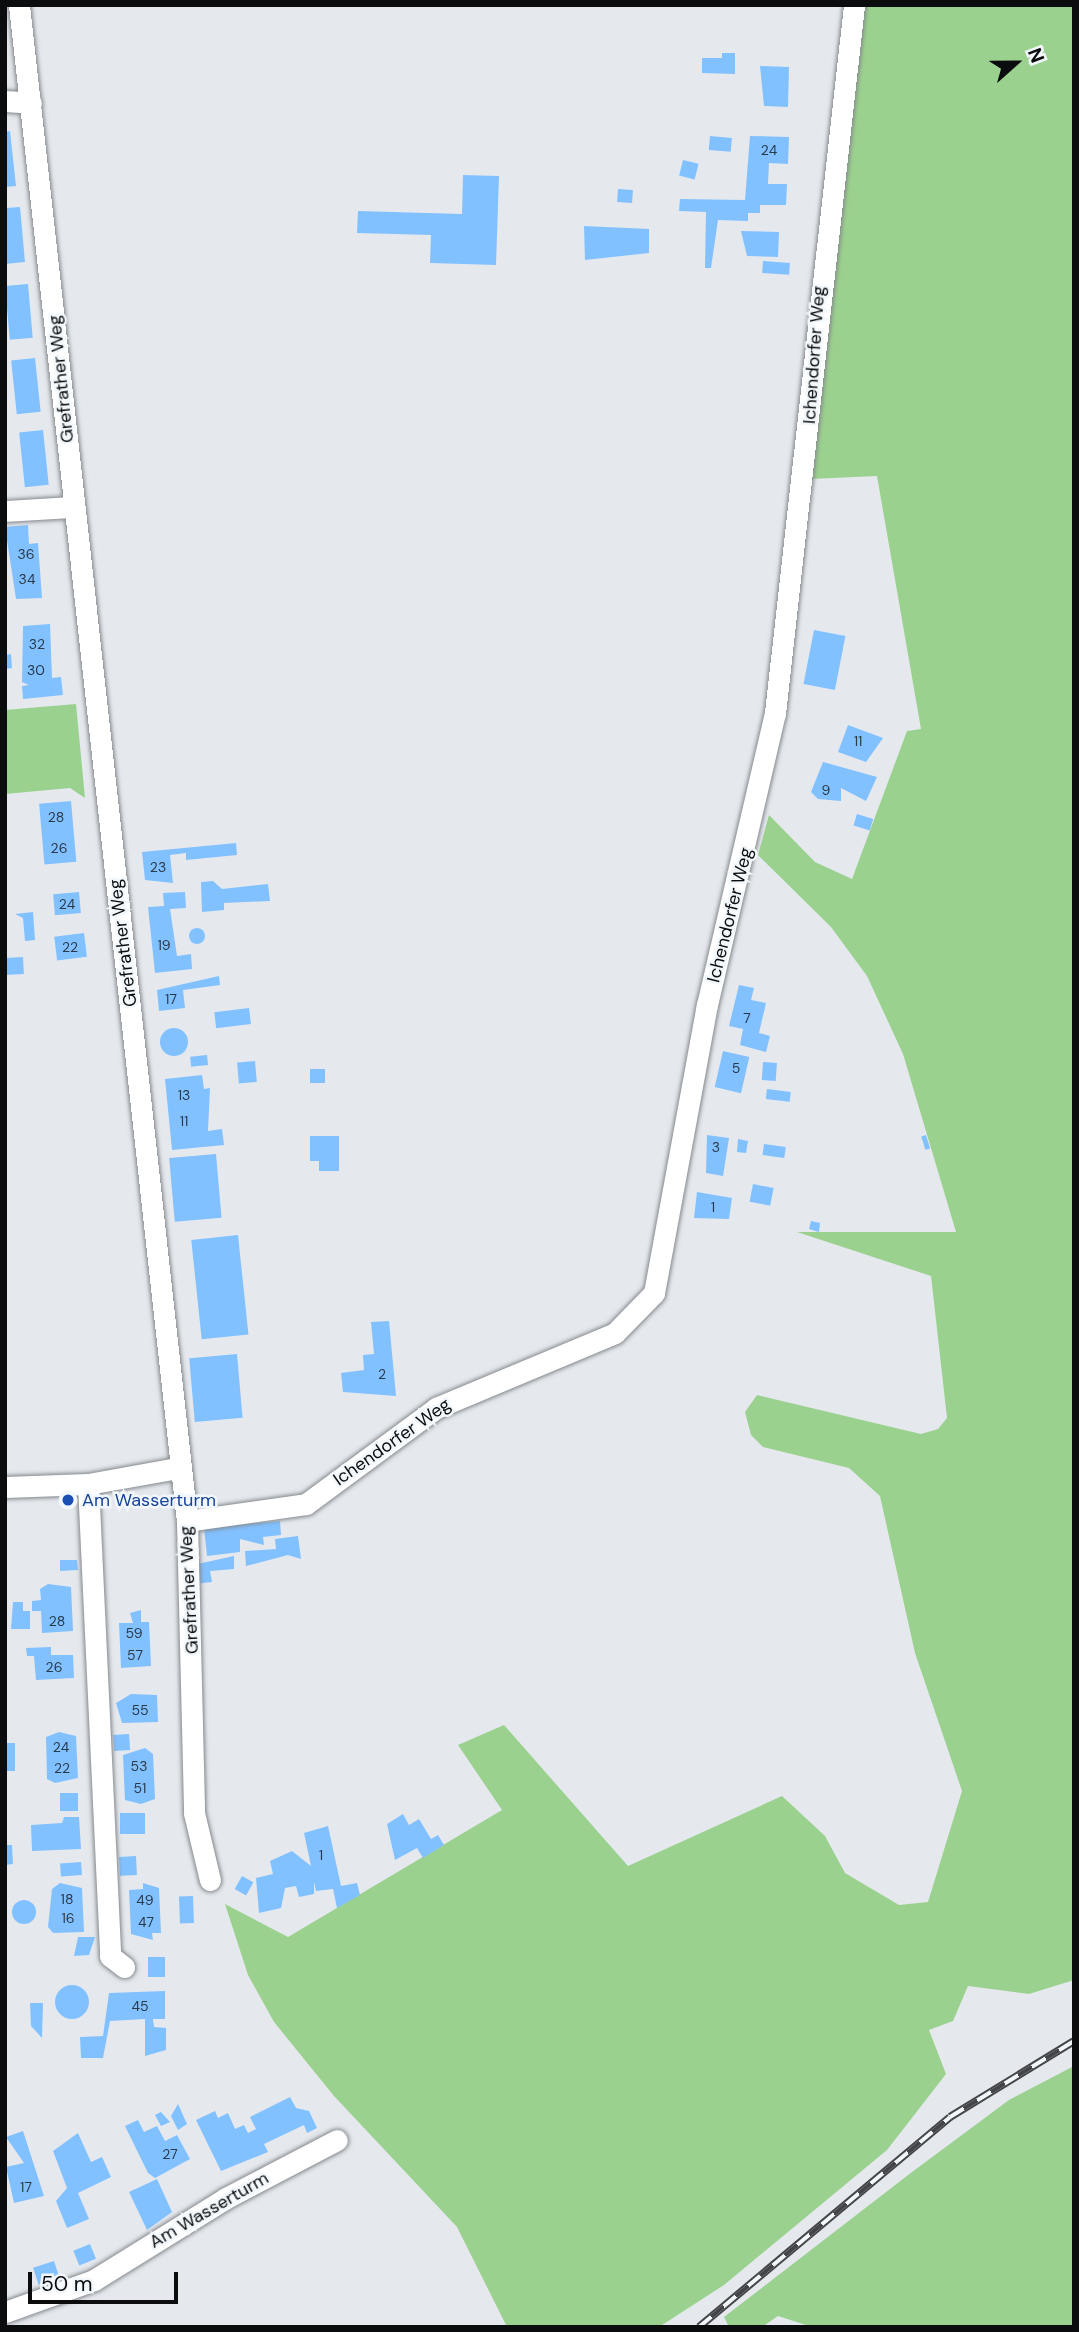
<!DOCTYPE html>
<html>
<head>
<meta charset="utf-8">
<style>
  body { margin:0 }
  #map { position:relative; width:1079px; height:2332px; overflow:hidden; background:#e5e9ee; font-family:"DM Sans",sans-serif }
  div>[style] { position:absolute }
  .green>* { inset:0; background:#9bd18e }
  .building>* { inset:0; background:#82c1ff; transform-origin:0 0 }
  .round { border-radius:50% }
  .roads { filter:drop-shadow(0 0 2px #85898d) drop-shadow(0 0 2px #85898d) }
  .minor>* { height:21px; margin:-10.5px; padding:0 10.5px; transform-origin:10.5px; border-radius:10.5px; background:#fff }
  .rail>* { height:8px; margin-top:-4px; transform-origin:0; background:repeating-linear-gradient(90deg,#f2f7fb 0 16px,#444548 0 32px); box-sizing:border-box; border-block:2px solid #444548 }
  .dots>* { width:19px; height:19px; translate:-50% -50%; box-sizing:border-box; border:4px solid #f2f7fb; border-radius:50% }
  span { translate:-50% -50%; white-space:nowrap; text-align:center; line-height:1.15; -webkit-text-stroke:5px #f2f7fb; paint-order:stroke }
  .number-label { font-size:14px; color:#29394a }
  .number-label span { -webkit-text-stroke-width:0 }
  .street-label { font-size:18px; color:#0b0c0e }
  .transit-label { font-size:18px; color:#164399 }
  .left { translate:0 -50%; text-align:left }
  .frame { position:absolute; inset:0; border:7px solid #0b0c0e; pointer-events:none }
  .north { position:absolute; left:981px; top:28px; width:70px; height:70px; -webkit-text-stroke:5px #f2f7fb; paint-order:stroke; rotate:69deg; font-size:19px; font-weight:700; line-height:28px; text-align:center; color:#0b0c0e }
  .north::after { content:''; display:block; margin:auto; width:24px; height:32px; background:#0b0c0e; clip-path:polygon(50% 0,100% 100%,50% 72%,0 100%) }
  .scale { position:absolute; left:28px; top:2272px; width:150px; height:32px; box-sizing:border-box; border:4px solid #0b0c0e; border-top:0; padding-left:9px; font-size:21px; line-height:24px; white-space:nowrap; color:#0b0c0e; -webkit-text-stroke:5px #f2f7fb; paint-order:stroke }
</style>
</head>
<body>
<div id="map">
  <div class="green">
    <div style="clip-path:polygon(863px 5px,1074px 5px,1074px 1980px,1029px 1994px,968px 1986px,953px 2021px,929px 2030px,946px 2074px,887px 2150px,724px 2285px,659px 2327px,507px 2327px,457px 2227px,334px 2096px,274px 2022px,248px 1975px,225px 1904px,288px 1937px,502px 1810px,458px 1745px,504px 1725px,628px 1866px,782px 1796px,825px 1836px,845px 1873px,899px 1905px,928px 1902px,962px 1791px,915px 1653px,880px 1496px,849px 1468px,763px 1447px,751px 1435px,745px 1412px,757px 1395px,921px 1434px,938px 1429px,947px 1418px,931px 1276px,797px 1232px,956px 1232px,903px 1054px,867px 976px,831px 927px,758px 855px,769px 815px,815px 862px,852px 879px,907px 731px,921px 729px,877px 476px,810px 479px)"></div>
    <div style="clip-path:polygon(76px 704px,85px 798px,70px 788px,5px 794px,5px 710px)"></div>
    <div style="clip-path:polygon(1074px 2066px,1074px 2327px,812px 2327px,778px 2316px,762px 2327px,729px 2327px,724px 2317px,912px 2172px,1009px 2100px)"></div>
  </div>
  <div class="building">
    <div style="clip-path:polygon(722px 53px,735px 53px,735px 74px,702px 73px,702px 58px,722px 58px)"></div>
    <div style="clip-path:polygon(760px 66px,789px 67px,788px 107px,764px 106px)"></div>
    <div style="clip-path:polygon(10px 131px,16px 186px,5px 187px,5px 132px)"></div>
    <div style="left:710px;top:136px;width:22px;height:14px;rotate:5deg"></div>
    <div style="clip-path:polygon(750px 136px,789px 137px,788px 164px,769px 163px,768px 184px,787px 184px,786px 205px,760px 205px,760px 213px,748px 213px,748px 221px,718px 220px,711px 268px,705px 268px,706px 212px,679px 211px,680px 199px,745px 200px)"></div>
    <div style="left:683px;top:160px;width:16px;height:16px;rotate:14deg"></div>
    <div style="clip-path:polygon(463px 175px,499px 176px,496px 265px,430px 263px,431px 235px,357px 233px,358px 211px,462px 214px)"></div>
    <div style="left:618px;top:189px;width:15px;height:13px;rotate:4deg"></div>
    <div style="clip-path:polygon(20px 207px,25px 262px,5px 264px,5px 208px)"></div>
    <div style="clip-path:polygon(584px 226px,649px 229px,649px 253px,585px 260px)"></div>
    <div style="clip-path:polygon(741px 231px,779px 232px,778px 257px,747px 256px)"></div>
    <div style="left:763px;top:261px;width:27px;height:12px;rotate:4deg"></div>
    <div style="left:28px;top:284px;width:54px;height:23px;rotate:85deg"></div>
    <div style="left:35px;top:358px;width:54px;height:24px;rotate:84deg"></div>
    <div style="left:43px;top:430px;width:55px;height:24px;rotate:84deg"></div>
    <div style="clip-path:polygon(28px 525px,29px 544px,38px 543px,42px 598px,16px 599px,5px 527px)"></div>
    <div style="clip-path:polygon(50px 624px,52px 678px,61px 677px,63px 695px,23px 699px,22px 686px,29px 685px,22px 682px,23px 626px)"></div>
    <div style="left:814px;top:630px;width:32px;height:55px;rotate:11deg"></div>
    <div style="clip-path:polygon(11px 654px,12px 668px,5px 669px,5px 655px)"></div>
    <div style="clip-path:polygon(848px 725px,883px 738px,866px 762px,838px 752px)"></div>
    <div style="clip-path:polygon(823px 762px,877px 777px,866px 801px,841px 788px,841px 801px,818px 799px,811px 792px)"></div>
    <div style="left:71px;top:801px;width:61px;height:32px;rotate:85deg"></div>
    <div style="left:857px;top:814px;width:17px;height:12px;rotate:17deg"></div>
    <div style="clip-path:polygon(236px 843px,237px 855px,186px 860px,186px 853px,170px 855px,173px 883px,145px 880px,142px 852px)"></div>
    <div style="clip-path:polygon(213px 881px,222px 889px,268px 884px,270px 901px,224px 903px,224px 910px,202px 912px,201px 882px)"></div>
    <div style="left:79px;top:892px;width:21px;height:26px;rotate:85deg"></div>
    <div style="clip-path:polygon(185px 892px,186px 908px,170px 909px,177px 956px,191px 954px,192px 969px,155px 973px,148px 907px,164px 906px,163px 893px)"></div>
    <div style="clip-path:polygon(33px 912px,35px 940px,25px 941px,23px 918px,15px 914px)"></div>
    <div class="round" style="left:189px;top:928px;width:16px;height:16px"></div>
    <div style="left:84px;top:933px;width:24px;height:30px;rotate:83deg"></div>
    <div style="left:23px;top:957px;width:17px;height:18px;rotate:87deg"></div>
    <div style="clip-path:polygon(219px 976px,220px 985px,183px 990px,185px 1008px,159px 1011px,157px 990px)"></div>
    <div style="clip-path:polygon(739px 985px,754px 988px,751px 1000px,766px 1003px,759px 1033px,770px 1036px,766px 1052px,740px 1045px,743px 1029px,729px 1026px)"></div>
    <div style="left:249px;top:1008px;width:16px;height:35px;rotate:83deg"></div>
    <div class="round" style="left:160px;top:1028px;width:28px;height:28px"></div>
    <div style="left:723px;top:1051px;width:27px;height:37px;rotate:13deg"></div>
    <div style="left:207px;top:1055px;width:10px;height:17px;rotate:84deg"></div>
    <div style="left:255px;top:1061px;width:21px;height:18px;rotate:85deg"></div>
    <div style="left:763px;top:1062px;width:14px;height:18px;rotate:4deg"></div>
    <div style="left:310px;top:1069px;width:15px;height:14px"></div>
    <div style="clip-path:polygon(202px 1075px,204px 1089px,210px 1088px,208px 1131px,222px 1129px,224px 1145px,172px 1150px,165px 1079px)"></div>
    <div style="left:767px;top:1089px;width:24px;height:10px;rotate:7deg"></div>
    <div style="clip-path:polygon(707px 1135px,729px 1138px,723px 1176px,706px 1173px)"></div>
    <div style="left:926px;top:1135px;width:14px;height:5px;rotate:73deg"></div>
    <div style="clip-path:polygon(310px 1136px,339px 1136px,339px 1171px,319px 1171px,319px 1161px,310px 1161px)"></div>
    <div style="clip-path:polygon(738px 1139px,748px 1141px,746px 1153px,737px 1152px)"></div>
    <div style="left:764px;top:1144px;width:22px;height:11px;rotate:8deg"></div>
    <div style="left:216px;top:1154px;width:64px;height:47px;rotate:85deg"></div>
    <div style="left:753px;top:1184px;width:21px;height:18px;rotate:11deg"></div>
    <div style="clip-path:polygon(697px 1192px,732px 1198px,729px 1219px,694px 1218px)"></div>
    <div style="clip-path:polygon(811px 1221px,820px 1223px,819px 1232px,809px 1229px)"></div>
    <div style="left:238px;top:1235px;width:100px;height:47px;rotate:84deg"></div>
    <div style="clip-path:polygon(389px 1321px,396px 1396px,343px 1392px,341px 1373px,364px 1370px,363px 1355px,374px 1354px,371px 1322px)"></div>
    <div style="left:237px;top:1354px;width:64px;height:48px;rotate:85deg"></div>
    <div style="clip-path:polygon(280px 1521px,281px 1535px,263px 1537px,264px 1545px,240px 1539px,240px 1552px,207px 1556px,204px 1528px)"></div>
    <div style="clip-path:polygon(298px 1536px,301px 1559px,288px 1555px,246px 1566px,245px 1551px,276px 1549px,275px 1539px)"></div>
    <div style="clip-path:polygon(234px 1556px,234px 1569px,210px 1571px,212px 1582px,194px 1584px,193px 1565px)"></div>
    <div style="clip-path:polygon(60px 1560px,77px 1560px,78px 1570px,60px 1571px)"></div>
    <div style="clip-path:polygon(48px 1584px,71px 1587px,73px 1631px,42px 1633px,41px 1611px,32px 1611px,32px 1601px,41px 1600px,40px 1589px)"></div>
    <div style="clip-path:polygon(13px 1602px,23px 1602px,23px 1611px,30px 1611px,30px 1629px,11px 1629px)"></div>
    <div style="clip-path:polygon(141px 1610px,141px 1622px,149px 1622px,151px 1666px,121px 1668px,119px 1623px,133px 1623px,130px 1613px)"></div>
    <div style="clip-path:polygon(51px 1647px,51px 1655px,73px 1655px,74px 1678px,36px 1680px,34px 1656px,27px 1656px,26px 1648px)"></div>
    <div style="clip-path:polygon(131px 1694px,157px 1695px,158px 1722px,122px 1723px,116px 1703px)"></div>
    <div style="clip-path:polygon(59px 1732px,76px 1736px,78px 1778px,55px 1783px,47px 1779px,46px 1737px)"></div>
    <div style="left:129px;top:1734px;width:16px;height:16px;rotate:86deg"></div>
    <div style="left:5px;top:1743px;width:10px;height:28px"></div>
    <div style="clip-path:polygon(145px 1748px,153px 1754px,155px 1799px,141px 1804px,125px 1800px,123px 1755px)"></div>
    <div style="left:78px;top:1793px;width:18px;height:18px;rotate:90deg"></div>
    <div style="left:120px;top:1813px;width:25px;height:21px"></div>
    <div style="clip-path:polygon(403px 1814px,409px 1825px,419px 1819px,431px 1839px,438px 1835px,444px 1845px,423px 1858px,417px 1848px,395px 1860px,387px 1824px)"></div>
    <div style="clip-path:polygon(64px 1817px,79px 1817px,81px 1849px,32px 1851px,31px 1825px,62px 1823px)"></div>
    <div style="clip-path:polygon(328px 1826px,341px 1886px,357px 1883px,360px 1895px,337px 1908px,333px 1889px,316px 1891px,314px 1882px,314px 1894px,299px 1897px,296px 1886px,285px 1888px,281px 1908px,259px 1913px,256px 1878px,273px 1874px,270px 1861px,292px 1851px,311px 1866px,304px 1833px)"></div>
    <div style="clip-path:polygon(5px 1845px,12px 1845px,13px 1864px,5px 1865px)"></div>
    <div style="left:136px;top:1856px;width:19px;height:17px;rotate:87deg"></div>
    <div style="left:81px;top:1862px;width:13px;height:21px;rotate:86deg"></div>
    <div style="left:242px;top:1876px;width:13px;height:15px;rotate:29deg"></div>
    <div style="clip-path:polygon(60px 1883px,82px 1888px,84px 1932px,53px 1933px,48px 1927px,52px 1889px)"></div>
    <div style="clip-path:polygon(143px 1883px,159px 1888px,161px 1933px,152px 1933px,153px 1940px,131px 1934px,129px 1890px,143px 1889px)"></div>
    <div style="left:193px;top:1896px;width:27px;height:14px;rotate:88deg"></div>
    <div class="round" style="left:12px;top:1900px;width:24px;height:24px"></div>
    <div style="clip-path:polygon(78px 1937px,95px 1937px,89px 1955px,74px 1956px)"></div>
    <div style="left:148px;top:1957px;width:17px;height:20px"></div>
    <div class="round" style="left:55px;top:1985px;width:34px;height:34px"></div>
    <div style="clip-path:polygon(165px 1991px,165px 2019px,153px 2019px,154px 2027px,166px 2028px,166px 2050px,145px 2056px,145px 2019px,110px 2021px,103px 2058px,81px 2058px,80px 2037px,103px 2036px,109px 1993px)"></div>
    <div style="clip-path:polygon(30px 2003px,43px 2003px,42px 2038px,31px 2026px)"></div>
    <div style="clip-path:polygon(290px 2097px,296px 2108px,309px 2111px,317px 2128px,307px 2133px,304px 2125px,264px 2144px,268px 2152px,221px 2171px,196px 2120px,215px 2111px,218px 2118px,228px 2113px,235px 2129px,244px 2125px,248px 2133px,256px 2129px,250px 2117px)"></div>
    <div style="clip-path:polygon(178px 2104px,187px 2124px,178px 2130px,171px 2116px)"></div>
    <div style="clip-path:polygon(161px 2112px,170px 2122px,161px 2126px,155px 2115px)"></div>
    <div style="clip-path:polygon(138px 2120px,144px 2132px,157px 2126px,165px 2141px,177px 2135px,190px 2159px,155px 2178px,148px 2173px,125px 2126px)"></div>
    <div style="clip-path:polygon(23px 2131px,44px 2196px,14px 2203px,6px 2167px,24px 2163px,6px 2137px)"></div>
    <div style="clip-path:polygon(78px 2133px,91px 2162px,102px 2157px,111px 2177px,78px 2193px,89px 2219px,67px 2228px,56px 2201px,67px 2188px,53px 2151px)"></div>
    <div style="clip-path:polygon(157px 2179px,172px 2212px,147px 2230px,129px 2192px)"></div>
    <div style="left:90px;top:2244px;width:16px;height:18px;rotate:68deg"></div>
    <div style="left:54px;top:2261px;width:19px;height:22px;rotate:72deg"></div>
  </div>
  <div class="roads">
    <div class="minor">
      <div style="left:19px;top:5px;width:1525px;rotate:83.68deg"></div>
      <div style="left:187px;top:1521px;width:292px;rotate:88.6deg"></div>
      <div style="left:194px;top:1813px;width:69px;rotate:76.6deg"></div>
      <div style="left:5px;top:101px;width:26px;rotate:4deg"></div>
      <div style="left:5px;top:511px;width:68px;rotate:-3.4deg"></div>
      <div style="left:88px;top:1484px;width:473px;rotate:87.3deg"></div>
      <div style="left:110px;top:1956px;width:18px;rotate:38deg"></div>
      <div style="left:5px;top:1487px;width:83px;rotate:-2.1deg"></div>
      <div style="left:88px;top:1484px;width:90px;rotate:-10.2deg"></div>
      <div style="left:187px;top:1521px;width:120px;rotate:-8.1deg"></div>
      <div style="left:306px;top:1504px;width:162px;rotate:-36.4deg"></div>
      <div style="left:436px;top:1408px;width:194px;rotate:-22.7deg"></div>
      <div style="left:615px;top:1333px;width:56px;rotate:-45.7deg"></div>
      <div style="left:654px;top:1293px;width:293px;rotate:-79.6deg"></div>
      <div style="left:707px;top:1005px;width:300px;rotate:-76.9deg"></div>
      <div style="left:775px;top:713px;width:712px;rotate:-83.63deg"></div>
      <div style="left:5px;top:2312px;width:95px;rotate:-19.8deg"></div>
      <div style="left:94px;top:2280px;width:155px;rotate:-31.8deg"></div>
      <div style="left:226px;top:2198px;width:125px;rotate:-27.6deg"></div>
    </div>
  </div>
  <div class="rail">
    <div style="left:699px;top:2327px;width:327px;rotate:-39.9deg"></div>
    <div style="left:950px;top:2117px;width:145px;rotate:-31.5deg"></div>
  </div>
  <div class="dots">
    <div style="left:68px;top:1500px;background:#1a4fb4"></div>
  </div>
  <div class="number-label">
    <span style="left:769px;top:150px">24</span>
    <span style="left:26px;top:554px">36</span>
    <span style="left:27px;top:579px">34</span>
    <span style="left:37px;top:644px">32</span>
    <span style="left:36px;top:670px">30</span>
    <span style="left:858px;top:741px">11</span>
    <span style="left:826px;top:790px">9</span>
    <span style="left:56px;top:817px">28</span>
    <span style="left:59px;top:848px">26</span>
    <span style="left:158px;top:867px">23</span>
    <span style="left:67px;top:904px">24</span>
    <span style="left:164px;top:945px">19</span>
    <span style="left:70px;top:947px">22</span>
    <span style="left:171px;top:999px">17</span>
    <span style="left:747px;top:1018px">7</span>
    <span style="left:736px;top:1068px">5</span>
    <span style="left:184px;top:1095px">13</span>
    <span style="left:184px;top:1121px">11</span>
    <span style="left:716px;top:1147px">3</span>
    <span style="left:713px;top:1207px">1</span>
    <span style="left:382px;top:1374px">2</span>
    <span style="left:57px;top:1621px">28</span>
    <span style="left:134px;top:1633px">59</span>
    <span style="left:135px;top:1655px">57</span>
    <span style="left:54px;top:1667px">26</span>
    <span style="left:140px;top:1710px">55</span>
    <span style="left:61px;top:1747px">24</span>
    <span style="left:139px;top:1766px">53</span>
    <span style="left:62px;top:1768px">22</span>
    <span style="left:140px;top:1788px">51</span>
    <span style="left:321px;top:1855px">1</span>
    <span style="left:67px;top:1899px">18</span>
    <span style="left:145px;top:1900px">49</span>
    <span style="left:68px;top:1918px">16</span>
    <span style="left:146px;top:1922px">47</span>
    <span style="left:140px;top:2006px">45</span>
    <span style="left:170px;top:2154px">27</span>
    <span style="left:26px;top:2187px">17</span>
  </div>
  <div class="street-label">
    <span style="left:814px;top:355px;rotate:-86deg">Ichendorfer Weg</span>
    <span style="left:61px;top:379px;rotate:-96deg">Grefrather Weg</span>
    <span style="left:730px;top:915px;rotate:-76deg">Ichendorfer Weg</span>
    <span style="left:123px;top:943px;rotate:-97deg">Grefrather Weg</span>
    <span style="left:392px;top:1442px;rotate:-35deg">Ichendorfer Weg</span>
    <span style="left:189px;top:1590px;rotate:-93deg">Grefrather Weg</span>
    <span style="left:209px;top:2210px;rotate:-30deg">Am Wasserturm</span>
  </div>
  <div class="transit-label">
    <span class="left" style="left:82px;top:1500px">Am Wasserturm</span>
  </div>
  <div class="frame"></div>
  <div class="north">N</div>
  <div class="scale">50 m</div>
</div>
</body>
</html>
